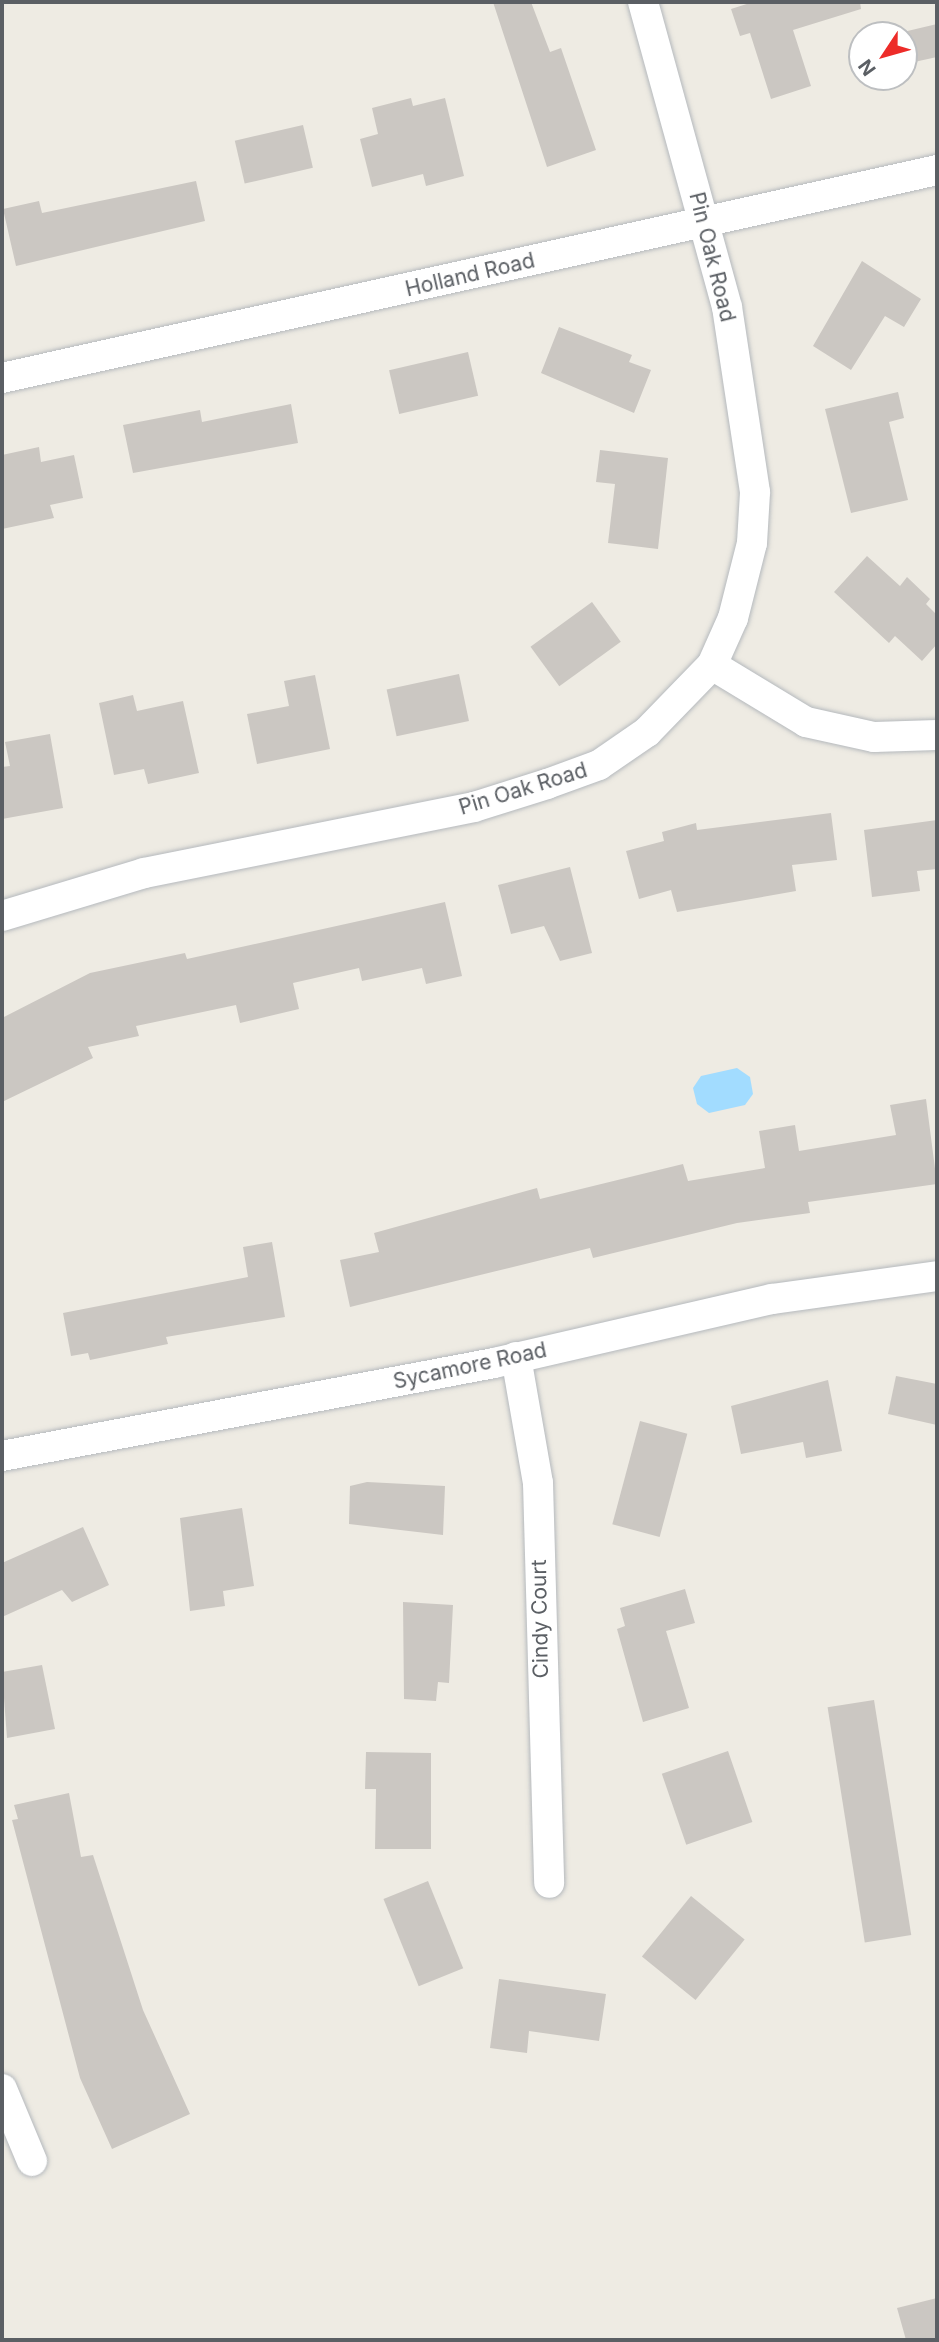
<!DOCTYPE html>
<html>
<head>
<meta charset="utf-8">
<style>
  body { margin:0 }
  #map { position:relative; width:939px; height:2342px; overflow:hidden; background:#eeebe3; font-family:Inter,sans-serif }
  div>[style] { position:absolute }
  .water>* { inset:0; background:#a2dcff }
  .building>* { inset:0; background:#cbc7c2; transform-origin:0 0 }
  .roads { filter:drop-shadow(0 0 2px #b5b9bd) drop-shadow(0 0 2px #b5b9bd) }
  .minor>* { height:30px; margin:-15px; padding:0 15px; transform-origin:15px; border-radius:15px; background:#fff }
  span { translate:-50% -50%; white-space:nowrap; text-align:center; line-height:1.15; -webkit-text-stroke:5px #fff; paint-order:stroke }
  .street-label { font-size:21px; color:#5b5f64 }
  .frame { position:absolute; inset:0; border:4px solid #5b5f64; pointer-events:none }
  .north { position:absolute; left:848px; top:21px; width:70px; height:70px; box-sizing:border-box; background:#fff; border:2px solid #bdbfc1; border-radius:50%; rotate:234deg; font-size:19px; font-weight:700; line-height:28px; text-align:center; color:#5b5f64 }
  .north::after { content:''; display:block; margin:auto; width:24px; height:32px; background:#ed2c29; clip-path:polygon(50% 0,100% 100%,50% 72%,0 100%) }
</style>
</head>
<body>
<div id="map">
  <div class="water">
    <div style="clip-path:polygon(737px 1068px,750px 1077px,753px 1094px,745px 1105px,709px 1113px,697px 1104px,693px 1088px,701px 1076px)"></div>
  </div>
  <div class="building">
    <div style="clip-path:polygon(493px 2px,531px 2px,550px 52px,561px 48px,596px 150px,547px 167px)"></div>
    <div style="clip-path:polygon(753px 2px,860px 2px,861px 9px,793px 30px,811px 86px,771px 99px,750px 33px,740px 36px,731px 9px)"></div>
    <div style="clip-path:polygon(937px 24px,937px 57px,905px 64px,904px 35px,899px 33px)"></div>
    <div style="clip-path:polygon(411px 98px,413px 106px,445px 98px,464px 176px,426px 186px,423px 174px,372px 187px,360px 139px,378px 134px,372px 108px)"></div>
    <div style="left:303px;top:125px;width:44px;height:70px;rotate:77deg"></div>
    <div style="clip-path:polygon(196px 181px,205px 221px,16px 266px,3px 209px,39px 201px,42px 213px)"></div>
    <div style="clip-path:polygon(862px 261px,921px 299px,904px 327px,885px 316px,851px 370px,813px 346px)"></div>
    <div style="clip-path:polygon(559px 327px,632px 355px,629px 362px,651px 370px,634px 413px,541px 373px)"></div>
    <div style="left:468px;top:352px;width:45px;height:81px;rotate:77deg"></div>
    <div style="clip-path:polygon(898px 392px,904px 418px,889px 422px,908px 500px,851px 513px,825px 409px)"></div>
    <div style="clip-path:polygon(291px 404px,298px 443px,133px 473px,123px 425px,200px 410px,202px 422px)"></div>
    <div style="clip-path:polygon(39px 447px,41px 462px,74px 455px,83px 498px,50px 505px,54px 518px,2px 529px,2px 455px)"></div>
    <div style="clip-path:polygon(600px 450px,668px 458px,658px 549px,608px 543px,615px 484px,596px 482px)"></div>
    <div style="clip-path:polygon(867px 556px,900px 586px,907px 577px,930px 599px,926px 604px,937px 615px,937px 644px,922px 661px,895px 636px,889px 643px,834px 592px)"></div>
    <div style="left:592px;top:602px;width:49px;height:76px;rotate:54deg"></div>
    <div style="left:459px;top:674px;width:48px;height:74px;rotate:78deg"></div>
    <div style="clip-path:polygon(315px 675px,330px 749px,257px 764px,247px 714px,289px 706px,284px 681px)"></div>
    <div style="clip-path:polygon(133px 695px,137px 711px,183px 701px,199px 773px,148px 784px,144px 769px,114px 775px,99px 703px)"></div>
    <div style="clip-path:polygon(50px 734px,63px 808px,2px 819px,2px 767px,10px 766px,5px 742px)"></div>
    <div style="clip-path:polygon(831px 813px,837px 860px,792px 865px,796px 891px,677px 912px,671px 890px,639px 899px,626px 851px,664px 841px,662px 832px,696px 823px,697px 830px)"></div>
    <div style="clip-path:polygon(937px 820px,937px 869px,917px 871px,920px 891px,872px 897px,864px 830px)"></div>
    <div style="clip-path:polygon(570px 867px,592px 953px,560px 961px,544px 926px,511px 934px,498px 885px)"></div>
    <div style="clip-path:polygon(445px 902px,462px 976px,426px 984px,422px 968px,362px 981px,359px 968px,293px 983px,299px 1009px,240px 1023px,236px 1005px,136px 1026px,139px 1036px,88px 1047px,93px 1058px,2px 1102px,2px 1018px,90px 973px,185px 953px,187px 959px)"></div>
    <div style="clip-path:polygon(926px 1099px,937px 1184px,808px 1202px,810px 1213px,737px 1223px,593px 1258px,590px 1248px,350px 1307px,340px 1260px,379px 1252px,374px 1233px,537px 1188px,540px 1199px,683px 1164px,688px 1181px,765px 1168px,759px 1131px,795px 1125px,799px 1151px,896px 1135px,890px 1105px)"></div>
    <div style="clip-path:polygon(272px 1242px,285px 1317px,166px 1337px,168px 1344px,90px 1360px,88px 1353px,71px 1356px,63px 1313px,248px 1277px,243px 1247px)"></div>
    <div style="clip-path:polygon(896px 1376px,937px 1384px,937px 1425px,888px 1414px)"></div>
    <div style="clip-path:polygon(828px 1380px,842px 1451px,806px 1458px,803px 1442px,741px 1454px,731px 1406px)"></div>
    <div style="left:640px;top:1421px;width:49px;height:107px;rotate:15deg"></div>
    <div style="clip-path:polygon(367px 1482px,445px 1486px,443px 1535px,349px 1524px,350px 1486px)"></div>
    <div style="clip-path:polygon(242px 1508px,254px 1586px,223px 1591px,225px 1606px,190px 1611px,180px 1518px)"></div>
    <div style="clip-path:polygon(83px 1527px,109px 1585px,72px 1602px,62px 1590px,2px 1617px,2px 1563px)"></div>
    <div style="clip-path:polygon(685px 1589px,695px 1623px,666px 1631px,689px 1708px,643px 1722px,617px 1629px,625px 1626px,620px 1608px)"></div>
    <div style="clip-path:polygon(403px 1602px,453px 1605px,449px 1683px,438px 1682px,436px 1701px,404px 1699px)"></div>
    <div style="clip-path:polygon(42px 1665px,55px 1729px,7px 1738px,2px 1672px)"></div>
    <div style="left:874px;top:1700px;width:238px;height:47px;rotate:81deg"></div>
    <div style="left:728px;top:1751px;width:75px;height:70px;rotate:71deg"></div>
    <div style="clip-path:polygon(366px 1752px,431px 1753px,431px 1849px,375px 1849px,376px 1789px,365px 1789px)"></div>
    <div style="clip-path:polygon(69px 1793px,81px 1857px,93px 1855px,143px 2010px,190px 2114px,112px 2149px,80px 2078px,12px 1820px,18px 1819px,14px 1805px)"></div>
    <div style="left:428px;top:1881px;width:94px;height:48px;rotate:68deg"></div>
    <div style="left:691px;top:1896px;width:69px;height:78px;rotate:39deg"></div>
    <div style="clip-path:polygon(499px 1979px,606px 1994px,599px 2041px,529px 2031px,527px 2053px,490px 2048px)"></div>
    <div style="clip-path:polygon(937px 2298px,937px 2340px,906px 2340px,897px 2308px)"></div>
  </div>
  <div class="roads">
    <div class="minor">
      <div style="left:2px;top:378px;width:958px;rotate:-12.54deg"></div>
      <div style="left:712px;top:665px;width:110px;rotate:31.2deg"></div>
      <div style="left:806px;top:722px;width:70px;rotate:12.4deg"></div>
      <div style="left:874px;top:737px;width:63px;rotate:-1.8deg"></div>
      <div style="left:2px;top:916px;width:148px;rotate:-16.8deg"></div>
      <div style="left:144px;top:873px;width:337px;rotate:-11.3deg"></div>
      <div style="left:474px;top:807px;width:77px;rotate:-17.5deg"></div>
      <div style="left:547px;top:784px;width:55px;rotate:-20.1deg"></div>
      <div style="left:599px;top:765px;width:58px;rotate:-34.5deg"></div>
      <div style="left:647px;top:732px;width:93px;rotate:-45.9deg"></div>
      <div style="left:712px;top:665px;width:51px;rotate:-65.9deg"></div>
      <div style="left:733px;top:618px;width:77px;rotate:-75.8deg"></div>
      <div style="left:752px;top:543px;width:51px;rotate:-86.6deg"></div>
      <div style="left:755px;top:492px;width:187px;rotate:-98.6deg"></div>
      <div style="left:727px;top:307px;width:316px;rotate:-105.4deg"></div>
      <div style="left:516px;top:1357px;width:128px;rotate:80.1deg"></div>
      <div style="left:538px;top:1483px;width:400px;rotate:88.4deg"></div>
      <div style="left:2px;top:1456px;width:501px;rotate:-10.7deg"></div>
      <div style="left:494px;top:1363px;width:285px;rotate:-13deg"></div>
      <div style="left:772px;top:1299px;width:167px;rotate:-7.9deg"></div>
      <div style="left:2px;top:2089px;width:78px;rotate:67.4deg"></div>
    </div>
  </div>
  <div class="street-label">
    <span style="left:712px;top:257px;rotate:76deg">Pin Oak Road</span>
    <span style="left:470px;top:275px;rotate:-13deg">Holland Road</span>
    <span style="left:523px;top:789px;rotate:-17deg">Pin Oak Road</span>
    <span style="left:470px;top:1366px;rotate:-12deg">Sycamore Road</span>
    <span style="left:540px;top:1619px;rotate:-91deg">Cindy Court</span>
  </div>
  <div class="frame"></div>
  <div class="north">N</div>
</div>
</body>
</html>
